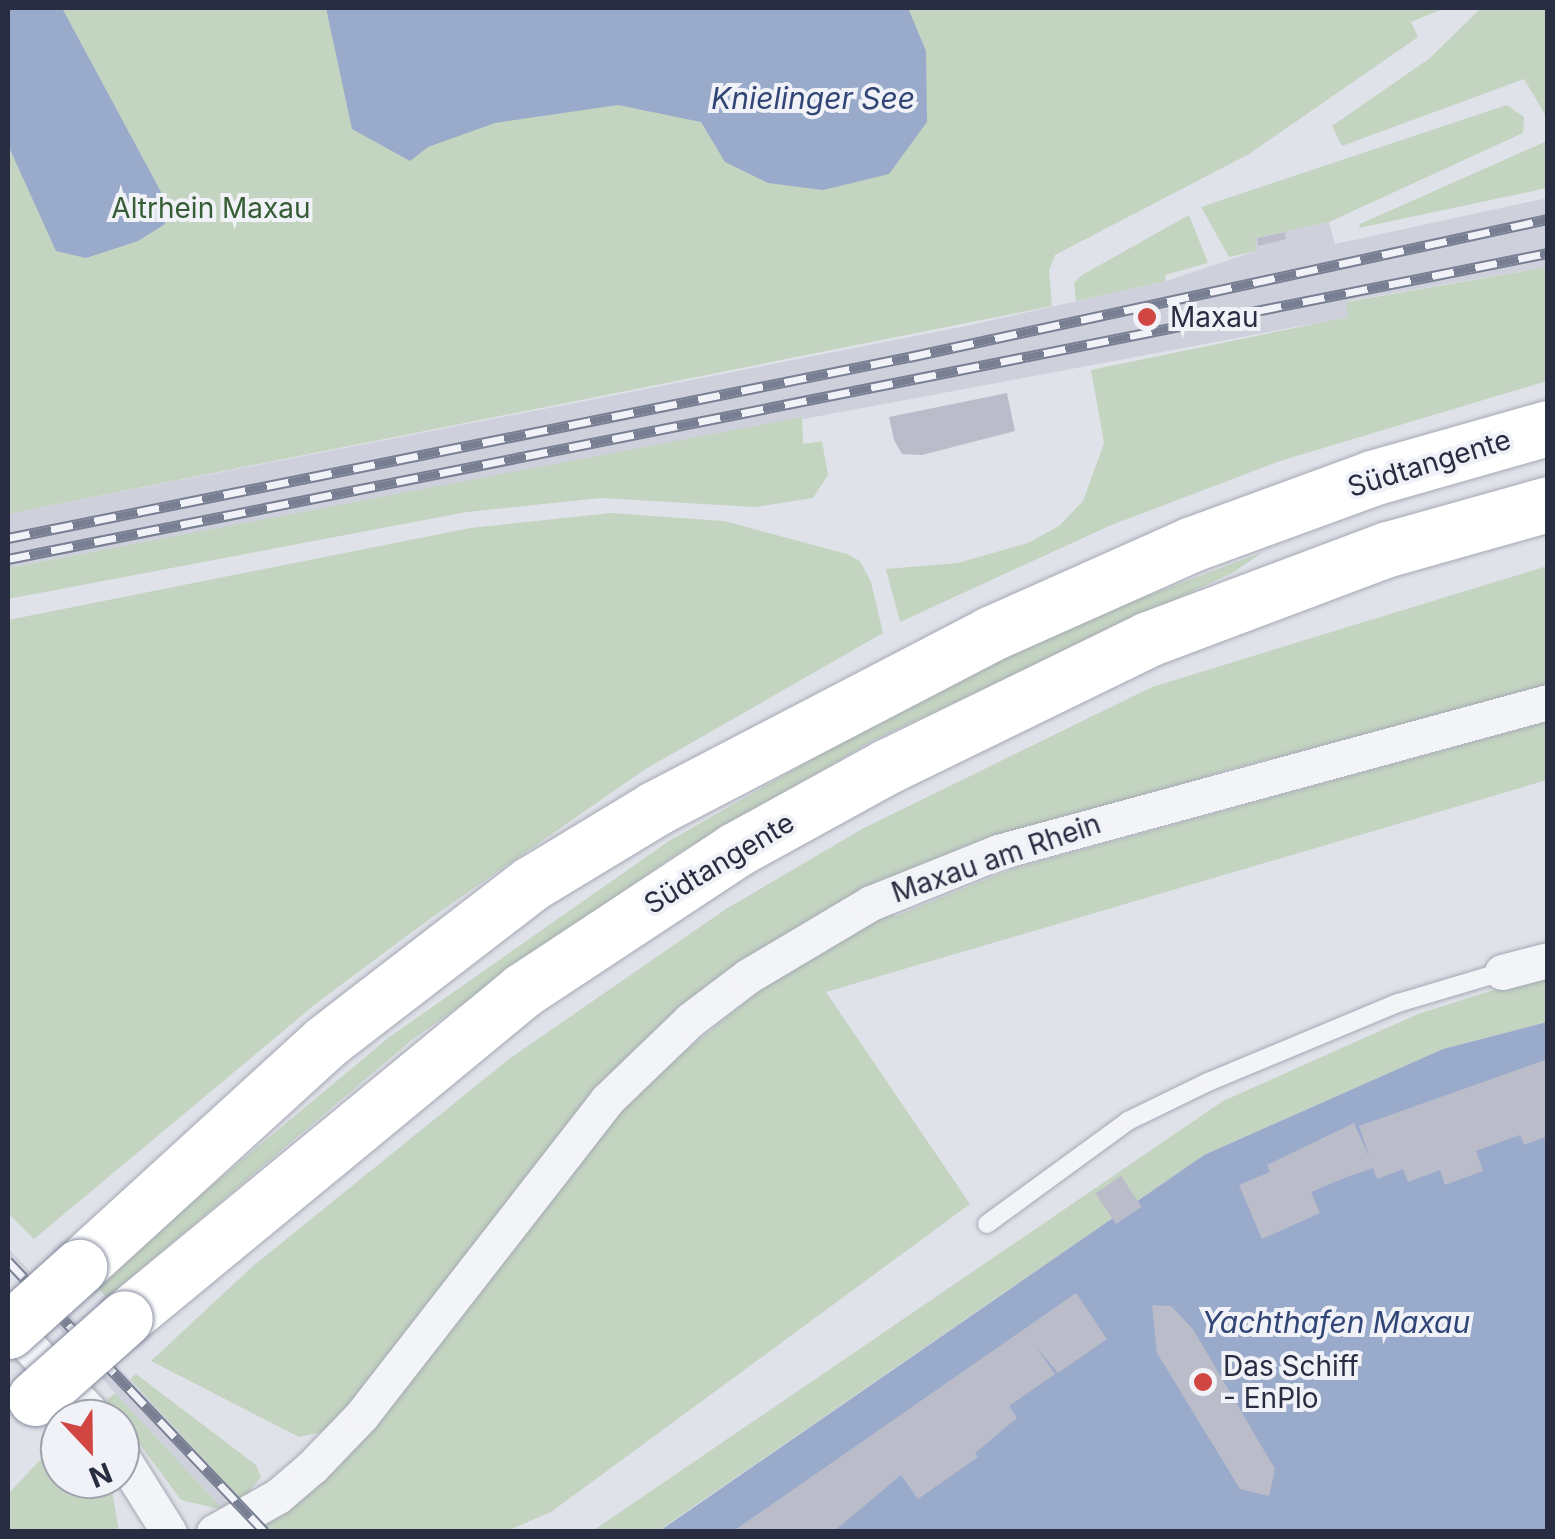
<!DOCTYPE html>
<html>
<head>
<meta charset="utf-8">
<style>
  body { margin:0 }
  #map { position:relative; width:1555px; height:1539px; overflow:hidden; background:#e0e2e9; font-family:Inter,sans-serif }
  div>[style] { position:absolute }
  .built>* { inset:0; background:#ced1db }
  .green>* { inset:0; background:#c3d4c1 }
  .water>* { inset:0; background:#9aaaca }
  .building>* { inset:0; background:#babdc9; transform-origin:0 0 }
  .roads { filter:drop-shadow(0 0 2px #a5a8b3) drop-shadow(0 0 2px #a5a8b3) }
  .lane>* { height:18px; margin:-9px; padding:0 9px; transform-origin:9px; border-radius:9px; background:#f3f4f8 }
  .street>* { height:35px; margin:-17.5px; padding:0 17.5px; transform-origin:17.5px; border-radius:17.5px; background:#f3f4f8 }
  .highway>* { height:55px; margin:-27.5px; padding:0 27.5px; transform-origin:27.5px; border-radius:27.5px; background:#fff }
  .rail>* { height:11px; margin-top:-5.5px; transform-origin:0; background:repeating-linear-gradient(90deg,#f0f2f7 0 22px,#797f93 0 44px); box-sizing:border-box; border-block:2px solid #797f93 }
  .bridges { filter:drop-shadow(0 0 2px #878da0) drop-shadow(0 0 2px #878da0) }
  .highway-bridge>* { height:55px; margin:-27.5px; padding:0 27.5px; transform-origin:27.5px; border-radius:27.5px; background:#fff }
  .dots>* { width:28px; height:28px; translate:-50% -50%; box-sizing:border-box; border:5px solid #f0f2f7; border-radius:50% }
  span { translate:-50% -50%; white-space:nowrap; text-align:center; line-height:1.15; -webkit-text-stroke:8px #f0f2f7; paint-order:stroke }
  .park-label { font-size:28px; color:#365d35 }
  .poi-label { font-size:28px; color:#282d41 }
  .left { translate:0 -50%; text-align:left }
  .street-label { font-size:28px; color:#282d41 }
  .water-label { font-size:30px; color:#314576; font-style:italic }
  .frame { position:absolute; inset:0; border:10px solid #282d41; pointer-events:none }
  .north { position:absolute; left:40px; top:1399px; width:100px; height:100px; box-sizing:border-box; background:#f0f2f7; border:2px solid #a0a3ae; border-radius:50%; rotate:158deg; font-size:28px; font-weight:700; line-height:40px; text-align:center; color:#282d41 }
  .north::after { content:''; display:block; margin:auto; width:35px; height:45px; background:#d14543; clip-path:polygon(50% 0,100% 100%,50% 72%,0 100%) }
</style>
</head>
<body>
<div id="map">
  <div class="built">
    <div style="clip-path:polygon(1547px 198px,1547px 267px,1347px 301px,1349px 317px,8px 568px,8px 514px,966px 326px,1166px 281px,1256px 251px,1254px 238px,1329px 222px,1335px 244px)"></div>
    <div style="clip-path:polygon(8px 1248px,130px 1379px,242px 1501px,224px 1510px,115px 1393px,8px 1270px)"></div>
  </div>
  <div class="green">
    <div style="clip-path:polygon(8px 8px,1445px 8px,1411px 22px,1418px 37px,1249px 154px,1055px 255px,1049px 271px,1052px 306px,8px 514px)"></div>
    <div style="clip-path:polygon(1481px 8px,1547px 8px,1547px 118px,1524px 79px,1342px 146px,1332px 126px,1430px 58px)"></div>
    <div style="clip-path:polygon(1507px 105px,1524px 117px,1523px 133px,1329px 222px,1255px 238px,1257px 251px,1229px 257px,1201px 207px)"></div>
    <div style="clip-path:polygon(1547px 141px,1547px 188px,1359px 228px,1360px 224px)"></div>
    <div style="clip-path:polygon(1189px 215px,1208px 263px,1165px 275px,1166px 281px,1076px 301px,1074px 283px,1082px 275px)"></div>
    <div style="clip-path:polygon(1547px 267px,1547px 381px,1280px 461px,1109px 526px,900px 622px,886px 569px,958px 563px,1028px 543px,1059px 526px,1083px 501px,1104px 443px,1091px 370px,1348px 317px,1346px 302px)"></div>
    <div style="clip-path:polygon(802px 417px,803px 444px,822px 441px,828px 475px,813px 498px,755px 507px,601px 498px,467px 512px,8px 599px,8px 568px)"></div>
    <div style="clip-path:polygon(611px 513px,724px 521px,847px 554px,860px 561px,871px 582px,883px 633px,644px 770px,431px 918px,318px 1002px,34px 1239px,8px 1213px,8px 620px,470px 528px)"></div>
    <div style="clip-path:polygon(1263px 552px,1234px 572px,872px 741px,672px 857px,413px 1039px,107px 1298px,98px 1288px,132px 1252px,388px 1038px,669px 841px,893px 713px,1076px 623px)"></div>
    <div style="clip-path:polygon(1547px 566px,1547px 687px,1231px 769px,993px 841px,759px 952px,327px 1431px,299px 1437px,151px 1361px,253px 1266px,509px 1059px,726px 909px,864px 828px,1152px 687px)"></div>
    <div style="clip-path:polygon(1547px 722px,1547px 780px,826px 992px,970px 1204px,551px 1512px,507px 1531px,268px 1532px,261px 1524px,633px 1093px,774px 979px,889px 910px,896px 916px,1012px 869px)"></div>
    <div style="clip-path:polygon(1547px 973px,1547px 1022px,1443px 1049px,1204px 1155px,658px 1531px,591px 1532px,1223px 1101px,1418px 1014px)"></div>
    <div style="clip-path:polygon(136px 1374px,256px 1465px,261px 1477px,242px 1501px,130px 1379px)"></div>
    <div style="clip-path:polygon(115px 1393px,224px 1510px,181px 1500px,107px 1400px)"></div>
    <div style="clip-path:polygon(60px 1439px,60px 1479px,110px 1479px,119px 1531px,8px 1531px,8px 1494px)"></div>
  </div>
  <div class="water">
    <div style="clip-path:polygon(8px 8px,62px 8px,161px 192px,165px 224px,138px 241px,86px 258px,56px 251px,8px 145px)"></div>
    <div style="clip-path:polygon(326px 8px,908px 8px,926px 51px,927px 122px,889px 174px,823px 190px,768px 183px,725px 162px,701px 122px,618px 105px,495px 123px,428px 147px,410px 161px,352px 129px)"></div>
    <div style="clip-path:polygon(1547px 1022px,1547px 1531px,658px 1532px,1204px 1155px,1443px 1049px)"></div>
  </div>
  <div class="building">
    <div style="clip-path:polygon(1285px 232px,1286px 239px,1258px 246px,1257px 238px)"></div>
    <div style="clip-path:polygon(1007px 393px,1015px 431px,922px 455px,902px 454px,894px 440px,889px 417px)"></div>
    <div style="clip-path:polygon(1548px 1059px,1548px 1136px,1524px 1145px,1520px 1135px,1476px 1151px,1483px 1171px,1445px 1185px,1440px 1170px,1408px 1182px,1403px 1169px,1377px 1179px,1373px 1168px,1344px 1178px,1311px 1192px,1320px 1213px,1262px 1239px,1239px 1185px,1270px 1172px,1267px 1165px,1354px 1123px,1370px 1159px,1359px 1126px)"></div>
    <div style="left:1121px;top:1176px;width:37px;height:31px;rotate:56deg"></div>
    <div style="clip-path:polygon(1076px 1293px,1107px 1339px,1058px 1373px,1036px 1347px,1055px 1374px,1009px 1406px,1017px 1418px,975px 1453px,978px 1457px,918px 1499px,901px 1475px,833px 1532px,732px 1532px)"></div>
    <div style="clip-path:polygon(1152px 1305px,1171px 1306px,1193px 1329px,1275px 1469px,1269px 1496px,1240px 1489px,1157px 1353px)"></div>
  </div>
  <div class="roads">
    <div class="lane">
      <div style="left:987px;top:1224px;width:175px;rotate:-36.1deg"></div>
      <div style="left:1128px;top:1121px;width:89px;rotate:-26deg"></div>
      <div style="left:1208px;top:1082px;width:206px;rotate:-22.6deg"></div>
      <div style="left:1398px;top:1003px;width:109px;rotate:-16.6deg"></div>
    </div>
    <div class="street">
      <div style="left:1502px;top:972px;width:48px;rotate:-14.6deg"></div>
      <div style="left:8px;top:1324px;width:130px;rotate:46.9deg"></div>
      <div style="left:120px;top:1454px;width:92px;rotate:57.9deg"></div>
      <div style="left:214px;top:1532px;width:73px;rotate:-29.4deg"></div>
      <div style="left:278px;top:1496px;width:45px;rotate:-40.5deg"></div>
      <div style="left:312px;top:1467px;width:72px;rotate:-46.1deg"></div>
      <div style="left:362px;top:1415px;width:399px;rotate:-52.1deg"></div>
      <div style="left:607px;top:1100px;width:115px;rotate:-43.9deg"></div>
      <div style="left:690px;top:1020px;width:73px;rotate:-37.2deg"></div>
      <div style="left:748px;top:976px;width:143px;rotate:-30.7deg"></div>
      <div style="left:871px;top:903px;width:137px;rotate:-21.9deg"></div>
      <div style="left:998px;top:852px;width:570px;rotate:-15.26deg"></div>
    </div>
    <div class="highway">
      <div style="left:79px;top:1267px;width:332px;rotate:-42.4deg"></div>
      <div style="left:324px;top:1043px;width:262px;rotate:-37.6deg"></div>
      <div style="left:532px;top:883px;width:143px;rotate:-31.2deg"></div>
      <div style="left:654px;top:809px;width:379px;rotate:-27.5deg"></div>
      <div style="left:990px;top:634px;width:221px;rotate:-24deg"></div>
      <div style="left:1192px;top:544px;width:192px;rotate:-20.1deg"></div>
      <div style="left:1372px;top:478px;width:183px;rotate:-15.9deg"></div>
      <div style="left:125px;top:1318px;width:516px;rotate:-39.49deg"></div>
      <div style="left:523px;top:990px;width:254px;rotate:-33.4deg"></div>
      <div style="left:735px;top:850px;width:175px;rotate:-28.8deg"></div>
      <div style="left:888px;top:766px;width:289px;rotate:-26deg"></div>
      <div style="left:1148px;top:639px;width:256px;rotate:-20.6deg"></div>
      <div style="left:1388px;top:549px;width:166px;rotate:-15.7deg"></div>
    </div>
  </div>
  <div class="rail">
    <div style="left:8px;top:538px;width:919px;rotate:-11.36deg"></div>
    <div style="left:909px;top:357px;width:654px;rotate:-12.19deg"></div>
    <div style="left:8px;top:559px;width:1570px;rotate:-11.24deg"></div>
    <div style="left:8px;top:1261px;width:373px;rotate:46.5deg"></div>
  </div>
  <div class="bridges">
    <div class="highway-bridge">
      <div style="left:8px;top:1331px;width:96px;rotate:-42deg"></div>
      <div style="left:35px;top:1398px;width:120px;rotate:-41.6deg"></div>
    </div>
  </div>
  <div class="dots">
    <div style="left:1147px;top:317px;background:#d14543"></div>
    <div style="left:1203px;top:1382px;background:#d14543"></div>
  </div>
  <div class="park-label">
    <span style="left:211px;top:208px">Altrhein Maxau</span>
  </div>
  <div class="poi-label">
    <span class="left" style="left:1170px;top:317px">Maxau</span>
    <span class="left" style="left:1223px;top:1382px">Das Schiff<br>- EnPlo</span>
  </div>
  <div class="street-label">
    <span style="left:1429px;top:463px;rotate:-17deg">Südtangente</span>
    <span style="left:996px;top:858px;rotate:-19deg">Maxau am Rhein</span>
    <span style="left:719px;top:863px;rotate:-31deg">Südtangente</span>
  </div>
  <div class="water-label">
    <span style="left:813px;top:98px">Knielinger See</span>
    <span style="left:1336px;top:1322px">Yachthafen Maxau</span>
  </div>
  <div class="frame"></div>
  <div class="north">N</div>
</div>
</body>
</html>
